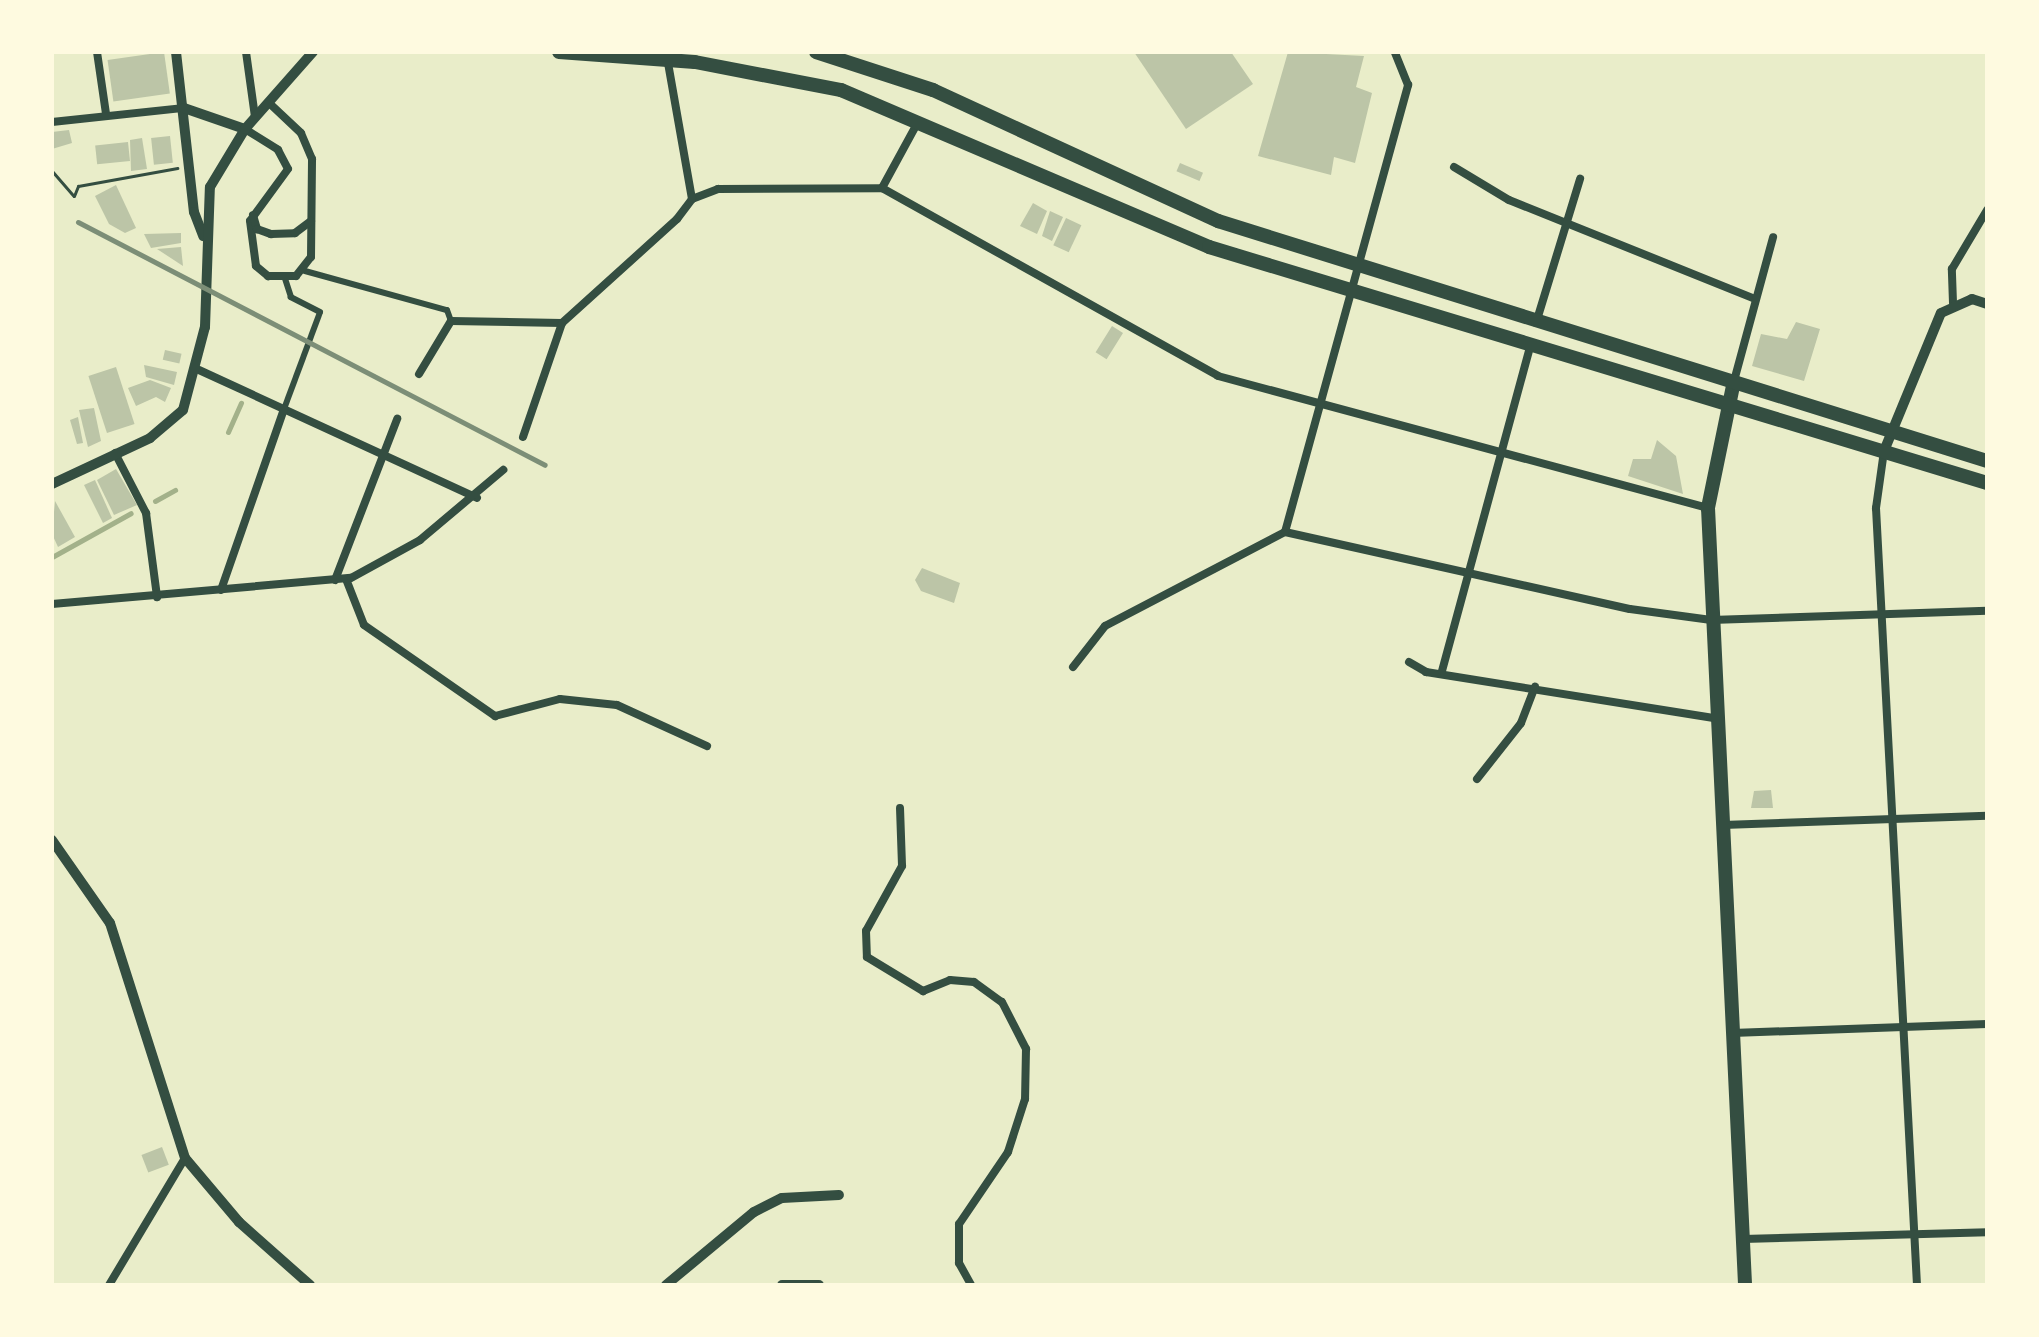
<!DOCTYPE html>
<html>
<head>
<meta charset="utf-8">
<style>
  body { margin:0 }
  #map { position:relative; width:2039px; height:1337px; overflow:hidden; background:#e9edc9; font-family:Karla,sans-serif }
  div>[style] { position:absolute }
  .stream>* { height:5px; margin:-2.5px; padding:0 2.5px; transform-origin:2.5px; border-radius:2.5px; background:#a3b18a }
  .building>* { inset:0; background:#bcc5a7; transform-origin:0 0 }
  .path>* { height:3px; margin:-1.5px; padding:0 1.5px; transform-origin:1.5px; border-radius:1.5px; background:#344e41 }
  .pedestrian>* { height:6px; margin:-3px; padding:0 3px; transform-origin:3px; border-radius:3px; background:#344e41 }
  .minor>* { height:8px; margin:-4px; padding:0 4px; transform-origin:4px; border-radius:4px; background:#344e41 }
  .tertiary>* { height:10px; margin:-5px; padding:0 5px; transform-origin:5px; border-radius:5px; background:#344e41 }
  .primary>* { height:14px; margin:-7px; padding:0 7px; transform-origin:7px; border-radius:7px; background:#344e41 }
  .trunk>* { height:14px; margin:-7px; padding:0 7px; transform-origin:7px; border-radius:7px; background:#344e41 }
  .rail>* { height:5px; margin:-2.5px; padding:0 2.5px; transform-origin:2.5px; border-radius:2.5px; background:#7c8e77 }
  span { translate:-50% -50%; white-space:nowrap; text-align:center; line-height:1.15; -webkit-text-stroke:6px #fefae0; paint-order:stroke }
  .frame { position:absolute; inset:0; border:54px solid #fefae0; pointer-events:none }
</style>
</head>
<body>
<div id="map">
  <div class="stream">
    <div style="left:228px;top:432px;width:32px;rotate:-66deg"></div>
    <div style="left:155px;top:501px;width:23px;rotate:-29deg"></div>
    <div style="left:52px;top:557px;width:90px;rotate:-29.1deg"></div>
  </div>
  <div class="building">
    <div style="left:164px;top:52px;width:42px;height:57px;rotate:82deg"></div>
    <div style="clip-path:polygon(1134px 52px,1231px 52px,1253px 84px,1186px 129px)"></div>
    <div style="clip-path:polygon(1288px 52px,1364px 56px,1356px 87px,1372px 93px,1355px 163px,1334px 157px,1331px 175px,1258px 156px)"></div>
    <div style="clip-path:polygon(69px 130px,72px 143px,52px 149px,52px 132px)"></div>
    <div style="left:170px;top:136px;width:27px;height:19px;rotate:84deg"></div>
    <div style="clip-path:polygon(142px 138px,147px 169px,131px 171px,130px 140px)"></div>
    <div style="left:128px;top:142px;width:19px;height:33px;rotate:84deg"></div>
    <div style="left:1180px;top:163px;width:25px;height:9px;rotate:23deg"></div>
    <div style="clip-path:polygon(116px 185px,136px 228px,125px 233px,109px 224px,95px 196px)"></div>
    <div style="clip-path:polygon(1033px 203px,1047px 211px,1037px 234px,1020px 226px)"></div>
    <div style="clip-path:polygon(1050px 211px,1063px 217px,1052px 241px,1042px 236px)"></div>
    <div style="left:1066px;top:218px;width:17px;height:30px;rotate:25deg"></div>
    <div style="clip-path:polygon(181px 233px,181px 243px,151px 248px,144px 234px)"></div>
    <div style="clip-path:polygon(181px 247px,183px 266px,157px 249px)"></div>
    <div style="clip-path:polygon(1796px 322px,1820px 329px,1804px 381px,1752px 366px,1761px 334px,1787px 339px)"></div>
    <div style="left:1112px;top:326px;width:13px;height:31px;rotate:32deg"></div>
    <div style="left:165px;top:350px;width:17px;height:10px;rotate:13deg"></div>
    <div style="clip-path:polygon(144px 365px,177px 372px,174px 385px,146px 377px)"></div>
    <div style="left:116px;top:367px;width:60px;height:29px;rotate:72deg"></div>
    <div style="clip-path:polygon(150px 380px,171px 388px,165px 402px,156px 397px,136px 406px,128px 388px)"></div>
    <div style="clip-path:polygon(94px 408px,101px 441px,88px 447px,79px 410px)"></div>
    <div style="clip-path:polygon(78px 417px,83px 443px,77px 444px,70px 420px)"></div>
    <div style="clip-path:polygon(1657px 440px,1676px 456px,1683px 494px,1628px 476px,1633px 459px,1651px 459px)"></div>
    <div style="clip-path:polygon(116px 469px,137px 505px,114px 515px,97px 480px)"></div>
    <div style="clip-path:polygon(95px 480px,112px 518px,103px 523px,84px 485px)"></div>
    <div style="clip-path:polygon(55px 501px,75px 537px,58px 547px,52px 534px)"></div>
    <div style="clip-path:polygon(922px 568px,960px 583px,954px 603px,921px 591px,915px 580px)"></div>
    <div style="clip-path:polygon(1771px 790px,1773px 808px,1751px 808px,1754px 791px)"></div>
    <div style="left:162px;top:1147px;width:19px;height:22px;rotate:69deg"></div>
  </div>
  <div class="path">
    <div style="left:52px;top:171px;width:33px;rotate:49deg"></div>
    <div style="left:74px;top:196px;width:11px;rotate:-68deg"></div>
    <div style="left:78px;top:186px;width:101px;rotate:-10.3deg"></div>
  </div>
  <div class="pedestrian">
    <div style="left:305px;top:271px;width:147px;rotate:15.4deg"></div>
    <div style="left:447px;top:310px;width:12px;rotate:70deg"></div>
    <div style="left:284px;top:409px;width:103px;rotate:-69.6deg"></div>
    <div style="left:320px;top:312px;width:33px;rotate:-153deg"></div>
    <div style="left:291px;top:297px;width:20px;rotate:-108deg"></div>
  </div>
  <div class="minor">
    <div style="left:97px;top:52px;width:63px;rotate:81.7deg"></div>
    <div style="left:246px;top:52px;width:66px;rotate:82.1deg"></div>
    <div style="left:52px;top:122px;width:133px;rotate:-6.1deg"></div>
    <div style="left:245px;top:129px;width:39px;rotate:32deg"></div>
    <div style="left:278px;top:150px;width:21px;rotate:62deg"></div>
    <div style="left:288px;top:169px;width:64px;rotate:126.2deg"></div>
    <div style="left:250px;top:221px;width:45px;rotate:82.4deg"></div>
    <div style="left:256px;top:266px;width:16px;rotate:40deg"></div>
    <div style="left:268px;top:276px;width:28px"></div>
    <div style="left:296px;top:276px;width:24px;rotate:-52deg"></div>
    <div style="left:311px;top:257px;width:98px;rotate:-89.4deg"></div>
    <div style="left:312px;top:159px;width:28px;rotate:-113deg"></div>
    <div style="left:301px;top:133px;width:45px;rotate:-136.8deg"></div>
    <div style="left:1454px;top:167px;width:64px;rotate:31deg"></div>
    <div style="left:1509px;top:200px;width:265px;rotate:21.9deg"></div>
    <div style="left:882px;top:188px;width:75px;rotate:-61.4deg"></div>
    <div style="left:692px;top:199px;width:28px;rotate:-21deg"></div>
    <div style="left:718px;top:189px;width:164px;rotate:-0.3deg"></div>
    <div style="left:882px;top:188px;width:385px;rotate:29.2deg"></div>
    <div style="left:1218px;top:376px;width:507px;rotate:15.08deg"></div>
    <div style="left:253px;top:215px;width:15px;rotate:74deg"></div>
    <div style="left:257px;top:229px;width:15px;rotate:20deg"></div>
    <div style="left:271px;top:234px;width:24px;rotate:-2deg"></div>
    <div style="left:295px;top:233px;width:20px;rotate:-37deg"></div>
    <div style="left:1953px;top:303px;width:34px;rotate:-92deg"></div>
    <div style="left:1952px;top:269px;width:69px;rotate:-59.3deg"></div>
    <div style="left:1536px;top:323px;width:151px;rotate:-73deg"></div>
    <div style="left:199px;top:370px;width:306px;rotate:24.7deg"></div>
    <div style="left:419px;top:374px;width:62px;rotate:-58.9deg"></div>
    <div style="left:451px;top:321px;width:111px;rotate:1deg"></div>
    <div style="left:562px;top:323px;width:155px;rotate:-42.1deg"></div>
    <div style="left:677px;top:219px;width:25px;rotate:-53deg"></div>
    <div style="left:692px;top:199px;width:149px;rotate:-100deg"></div>
    <div style="left:1734px;top:381px;width:149px;rotate:-74.8deg"></div>
    <div style="left:523px;top:437px;width:120px;rotate:-71.1deg"></div>
    <div style="left:1884px;top:451px;width:58px;rotate:98deg"></div>
    <div style="left:1876px;top:508px;width:778px;rotate:86.98deg"></div>
    <div style="left:115px;top:453px;width:68px;rotate:62.7deg"></div>
    <div style="left:146px;top:513px;width:85px;rotate:82.5deg"></div>
    <div style="left:1285px;top:532px;width:353px;rotate:12.6deg"></div>
    <div style="left:1630px;top:609px;width:82px;rotate:7.7deg"></div>
    <div style="left:1711px;top:620px;width:276px;rotate:-1.9deg"></div>
    <div style="left:346px;top:579px;width:49px;rotate:68.6deg"></div>
    <div style="left:364px;top:625px;width:160px;rotate:34.8deg"></div>
    <div style="left:495px;top:716px;width:67px;rotate:-14.7deg"></div>
    <div style="left:560px;top:699px;width:57px;rotate:6deg"></div>
    <div style="left:617px;top:705px;width:99px;rotate:24.5deg"></div>
    <div style="left:335px;top:580px;width:173px;rotate:-68.9deg"></div>
    <div style="left:221px;top:590px;width:192px;rotate:-70.8deg"></div>
    <div style="left:52px;top:604px;width:300px;rotate:-5deg"></div>
    <div style="left:351px;top:578px;width:79px;rotate:-28.8deg"></div>
    <div style="left:420px;top:540px;width:109px;rotate:-40.1deg"></div>
    <div style="left:1409px;top:662px;width:20px;rotate:30deg"></div>
    <div style="left:1426px;top:672px;width:296px;rotate:9.1deg"></div>
    <div style="left:1073px;top:667px;width:52px;rotate:-52deg"></div>
    <div style="left:1105px;top:626px;width:203px;rotate:-27.6deg"></div>
    <div style="left:1285px;top:532px;width:464px;rotate:-74.6deg"></div>
    <div style="left:1408px;top:85px;width:35px;rotate:-112deg"></div>
    <div style="left:1442px;top:671px;width:333px;rotate:-74.8deg"></div>
    <div style="left:1477px;top:779px;width:71px;rotate:-51.8deg"></div>
    <div style="left:1521px;top:723px;width:39px;rotate:-69deg"></div>
    <div style="left:900px;top:808px;width:58px;rotate:88deg"></div>
    <div style="left:902px;top:866px;width:74px;rotate:119deg"></div>
    <div style="left:866px;top:931px;width:26px;rotate:88deg"></div>
    <div style="left:867px;top:957px;width:66px;rotate:31.3deg"></div>
    <div style="left:923px;top:991px;width:29px;rotate:-22deg"></div>
    <div style="left:950px;top:980px;width:24px;rotate:5deg"></div>
    <div style="left:974px;top:982px;width:34px;rotate:36deg"></div>
    <div style="left:1002px;top:1002px;width:53px;rotate:62.9deg"></div>
    <div style="left:1026px;top:1049px;width:50px;rotate:91.1deg"></div>
    <div style="left:1025px;top:1099px;width:56px;rotate:107.8deg"></div>
    <div style="left:1008px;top:1152px;width:87px;rotate:124.2deg"></div>
    <div style="left:959px;top:1224px;width:39px;rotate:90deg"></div>
    <div style="left:959px;top:1263px;width:25px;rotate:61deg"></div>
    <div style="left:1723px;top:825px;width:264px;rotate:-2deg"></div>
    <div style="left:1732px;top:1033px;width:255px;rotate:-2deg"></div>
    <div style="left:1743px;top:1239px;width:244px;rotate:-1.6deg"></div>
    <div style="left:109px;top:1285px;width:148px;rotate:-59.1deg"></div>
  </div>
  <div class="tertiary">
    <div style="left:176px;top:52px;width:161px;rotate:83.6deg"></div>
    <div style="left:194px;top:212px;width:26px;rotate:69deg"></div>
    <div style="left:184px;top:108px;width:65px;rotate:19deg"></div>
    <div style="left:1884px;top:451px;width:149px;rotate:-67.6deg"></div>
    <div style="left:1941px;top:313px;width:34px;rotate:-24deg"></div>
    <div style="left:1972px;top:299px;width:16px;rotate:18deg"></div>
    <div style="left:52px;top:484px;width:108px;rotate:-25.1deg"></div>
    <div style="left:150px;top:438px;width:43px;rotate:-40.3deg"></div>
    <div style="left:183px;top:410px;width:86px;rotate:-75.2deg"></div>
    <div style="left:205px;top:327px;width:140px;rotate:-88deg"></div>
    <div style="left:210px;top:187px;width:68px;rotate:-58.9deg"></div>
    <div style="left:245px;top:129px;width:103px;rotate:-48.6deg"></div>
    <div style="left:52px;top:840px;width:101px;rotate:55.1deg"></div>
    <div style="left:110px;top:923px;width:247px;rotate:72.3deg"></div>
    <div style="left:185px;top:1158px;width:84px;rotate:49.8deg"></div>
    <div style="left:239px;top:1222px;width:95px;rotate:41.6deg"></div>
    <div style="left:666px;top:1285px;width:114px;rotate:-39.7deg"></div>
    <div style="left:754px;top:1212px;width:31px;rotate:-27deg"></div>
    <div style="left:782px;top:1198px;width:57px;rotate:-3deg"></div>
    <div style="left:782px;top:1285px;width:37px"></div>
  </div>
  <div class="primary">
    <div style="left:1734px;top:381px;width:130px;rotate:101.6deg"></div>
    <div style="left:1708px;top:508px;width:778px;rotate:87.27deg"></div>
  </div>
  <div class="trunk">
    <div style="left:559px;top:52px;width:136px;rotate:4.2deg"></div>
    <div style="left:695px;top:62px;width:149px;rotate:10.9deg"></div>
    <div style="left:841px;top:90px;width:400px;rotate:23.1deg"></div>
    <div style="left:1209px;top:247px;width:813px;rotate:16.87deg"></div>
    <div style="left:816px;top:52px;width:123px;rotate:18deg"></div>
    <div style="left:933px;top:90px;width:314px;rotate:24.7deg"></div>
    <div style="left:1218px;top:221px;width:806px;rotate:17.33deg"></div>
  </div>
  <div class="rail">
    <div style="left:78px;top:222px;width:526px;rotate:27.49deg"></div>
  </div>
  <div class="frame"></div>
</div>
</body>
</html>
